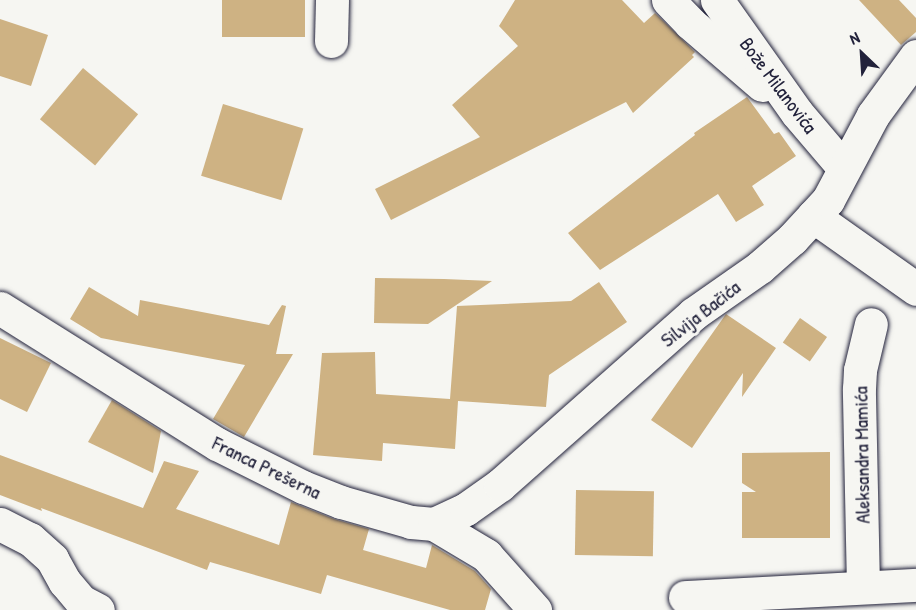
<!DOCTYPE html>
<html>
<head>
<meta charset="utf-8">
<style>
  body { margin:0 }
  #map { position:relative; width:916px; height:610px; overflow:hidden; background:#f6f6f2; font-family:"Patrick Hand",sans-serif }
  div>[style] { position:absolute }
  .building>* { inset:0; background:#ceb283; transform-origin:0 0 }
  .roads { filter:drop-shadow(0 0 2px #22223b) drop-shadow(0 0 2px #22223b) }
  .minor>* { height:33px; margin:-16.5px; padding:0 16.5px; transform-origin:16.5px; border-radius:16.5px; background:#f6f6f2 }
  span { translate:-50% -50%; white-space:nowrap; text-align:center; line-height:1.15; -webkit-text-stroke:6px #f6f6f2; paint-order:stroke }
  .street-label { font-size:20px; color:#22223b }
  .north { position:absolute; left:832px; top:24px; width:60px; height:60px; -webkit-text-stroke:4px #f6f6f2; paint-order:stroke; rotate:335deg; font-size:16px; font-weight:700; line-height:24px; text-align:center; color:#22223b }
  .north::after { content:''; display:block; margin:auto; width:21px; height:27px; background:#22223b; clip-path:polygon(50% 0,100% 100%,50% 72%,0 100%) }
</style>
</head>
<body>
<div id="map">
  <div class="building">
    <div style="left:222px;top:0;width:83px;height:37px"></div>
    <div style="clip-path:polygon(515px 0,622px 0,644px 23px,655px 13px,695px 52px,692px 55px,694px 57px,633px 113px,626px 102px,391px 220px,375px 189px,480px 137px,452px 105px,518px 46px,499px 26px)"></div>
    <div style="clip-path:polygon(859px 0,899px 0,916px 18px,916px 32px,901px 45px)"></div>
    <div style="clip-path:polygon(0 19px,48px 35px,31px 86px,0 76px)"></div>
    <div style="left:83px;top:68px;width:72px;height:67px;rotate:40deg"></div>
    <div style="clip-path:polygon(747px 97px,774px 134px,779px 132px,796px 156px,752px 186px,764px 205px,736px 222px,718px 194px,600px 270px,568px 233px,695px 135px,694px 133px)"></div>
    <div style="left:223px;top:104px;width:84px;height:75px;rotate:17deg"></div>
    <div style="clip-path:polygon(375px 278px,444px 279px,492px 281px,428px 324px,374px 323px)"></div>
    <div style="clip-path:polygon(599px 282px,627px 322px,549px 375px,546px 407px,458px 401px,455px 449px,383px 443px,382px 461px,313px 455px,322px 353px,375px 352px,376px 394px,450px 399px,457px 306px,571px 301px)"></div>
    <div style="clip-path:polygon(89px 287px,138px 316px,140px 300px,269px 325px,282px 305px,286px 306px,276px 354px,293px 354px,244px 437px,213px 419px,245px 365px,101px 338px,70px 319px)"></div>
    <div style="clip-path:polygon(726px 314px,776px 348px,742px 397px,743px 373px,692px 448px,651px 420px)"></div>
    <div style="left:800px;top:318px;width:33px;height:30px;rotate:35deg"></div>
    <div style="clip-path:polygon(0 338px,51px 363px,27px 412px,0 399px)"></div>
    <div style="clip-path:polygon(112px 400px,161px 431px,153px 473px,88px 442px)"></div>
    <div style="clip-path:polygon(830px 452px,830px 538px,742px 538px,742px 492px,756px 492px,742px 483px,742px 453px)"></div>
    <div style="clip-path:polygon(0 455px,143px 508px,164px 461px,199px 471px,176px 509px,279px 545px,291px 502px,334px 519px,369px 529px,363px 550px,426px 568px,432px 545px,475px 571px,491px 589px,485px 610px,450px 610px,327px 575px,321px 594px,210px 562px,207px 570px,41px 508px,42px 511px,0 495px)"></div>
    <div style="left:576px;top:490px;width:78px;height:65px;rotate:1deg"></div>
  </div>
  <div class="roads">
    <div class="minor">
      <div style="left:668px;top:0;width:32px;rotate:46deg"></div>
      <div style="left:690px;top:23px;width:95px;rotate:40.7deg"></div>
      <div style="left:717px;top:0;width:138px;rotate:54.7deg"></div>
      <div style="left:797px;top:113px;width:71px;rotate:49.6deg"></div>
      <div style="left:331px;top:41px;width:41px;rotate:-88.6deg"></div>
      <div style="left:813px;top:216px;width:126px;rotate:35.3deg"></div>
      <div style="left:0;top:308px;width:256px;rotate:32.1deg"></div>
      <div style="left:217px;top:444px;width:96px;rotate:26.6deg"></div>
      <div style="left:303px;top:487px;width:41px;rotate:21.5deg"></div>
      <div style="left:341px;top:502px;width:73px;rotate:15.9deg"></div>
      <div style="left:411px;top:522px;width:23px;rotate:5deg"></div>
      <div style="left:434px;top:524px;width:61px;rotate:30.8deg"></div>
      <div style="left:486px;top:555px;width:74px;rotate:48.3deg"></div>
      <div style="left:0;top:524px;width:34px;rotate:27deg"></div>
      <div style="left:30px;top:539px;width:30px;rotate:42deg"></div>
      <div style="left:52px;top:559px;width:26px;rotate:61deg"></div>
      <div style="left:65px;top:582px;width:25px;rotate:50deg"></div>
      <div style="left:81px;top:601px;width:19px;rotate:28deg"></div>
      <div style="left:434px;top:524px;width:35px;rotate:-25deg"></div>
      <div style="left:466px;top:509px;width:42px;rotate:-35.2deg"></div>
      <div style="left:500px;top:485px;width:258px;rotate:-41.5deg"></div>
      <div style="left:693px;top:314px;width:82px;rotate:-35deg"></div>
      <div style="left:760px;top:267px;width:43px;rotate:-41.2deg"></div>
      <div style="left:792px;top:239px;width:53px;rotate:-47.3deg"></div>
      <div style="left:828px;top:200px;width:96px;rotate:-62.1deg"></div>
      <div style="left:873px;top:115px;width:73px;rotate:-53.9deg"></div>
      <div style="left:863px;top:587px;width:198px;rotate:-91.2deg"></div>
      <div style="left:859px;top:389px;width:19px;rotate:-87deg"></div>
      <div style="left:860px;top:370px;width:47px;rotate:-76.6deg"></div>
      <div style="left:685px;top:597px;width:231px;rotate:-3deg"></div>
    </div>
  </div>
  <div class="street-label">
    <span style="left:779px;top:85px;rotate:53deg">Bože Milanovića</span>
    <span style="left:700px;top:313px;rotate:-38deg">Silvija Bačića</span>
    <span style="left:861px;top:455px;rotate:-91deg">Aleksandra Mamića</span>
    <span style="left:267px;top:467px;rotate:26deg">Franca Prešerna</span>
  </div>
  <div class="north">N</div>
</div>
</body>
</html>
